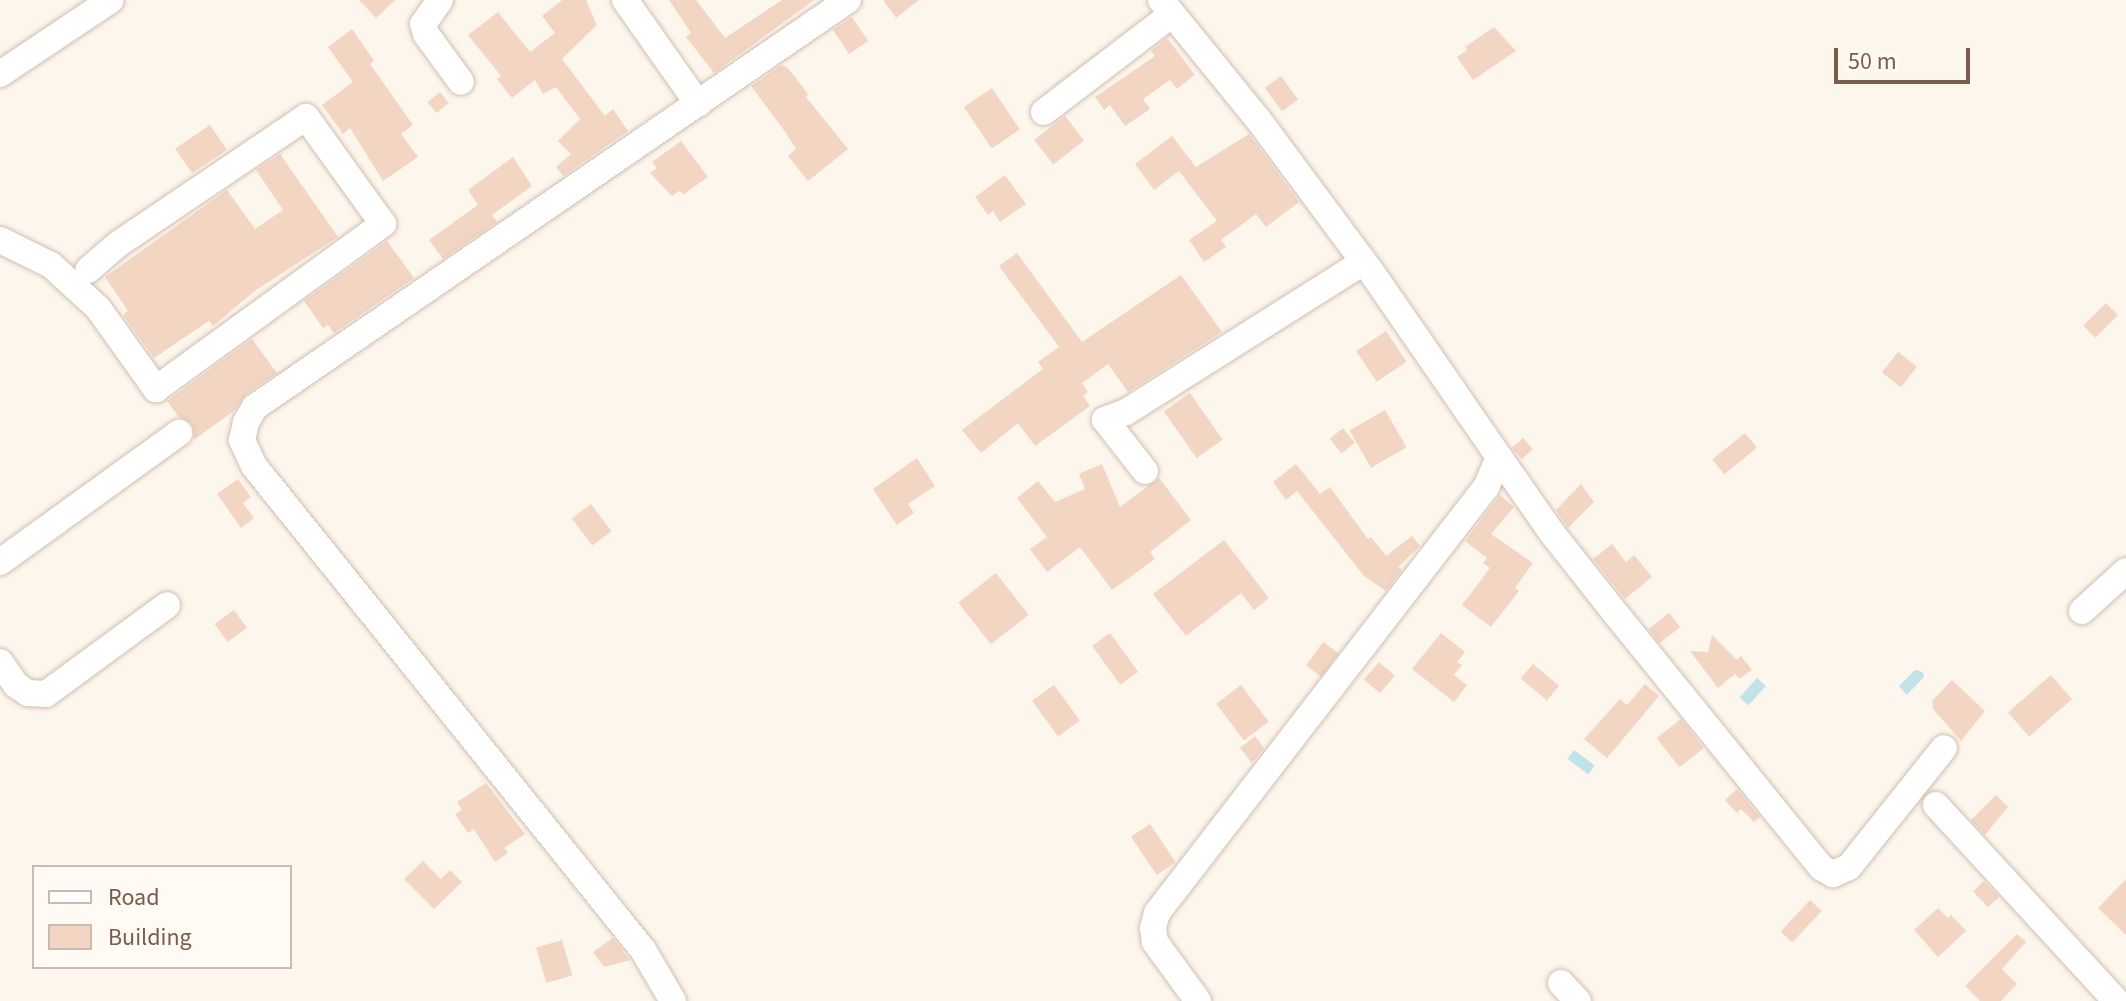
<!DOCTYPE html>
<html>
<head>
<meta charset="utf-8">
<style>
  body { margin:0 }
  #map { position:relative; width:2126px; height:1001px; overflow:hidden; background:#fdf6ec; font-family:"Source Sans 3",sans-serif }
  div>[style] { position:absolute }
  .water>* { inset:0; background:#bfe3e8; transform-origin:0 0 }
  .building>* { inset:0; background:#f3d5c3; transform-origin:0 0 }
  .roads { filter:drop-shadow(0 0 2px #d1beb0) drop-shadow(0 0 2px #d1beb0) }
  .minor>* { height:26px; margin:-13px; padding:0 13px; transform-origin:13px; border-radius:13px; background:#fff }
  span { translate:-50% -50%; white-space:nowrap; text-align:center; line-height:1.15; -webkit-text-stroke:8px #fffaf3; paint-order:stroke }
  .legend { position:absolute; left:32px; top:865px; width:260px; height:104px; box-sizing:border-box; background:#fffaf3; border:2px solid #cabbb1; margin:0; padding:10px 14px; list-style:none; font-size:24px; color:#7a5c4d }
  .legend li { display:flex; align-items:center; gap:16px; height:40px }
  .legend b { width:40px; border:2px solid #cabbb1 }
  .scale { position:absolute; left:1834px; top:48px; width:136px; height:36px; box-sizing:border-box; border:4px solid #7a5c4d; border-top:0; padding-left:10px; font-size:24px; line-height:28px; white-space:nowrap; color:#7a5c4d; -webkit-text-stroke:6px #fffaf3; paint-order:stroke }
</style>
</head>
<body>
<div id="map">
  <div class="water">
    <div style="clip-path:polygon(1915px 670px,1923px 672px,1924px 677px,1907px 695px,1899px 686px)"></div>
    <div style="left:1757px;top:678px;width:12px;height:26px;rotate:42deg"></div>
    <div style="left:1574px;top:750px;width:26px;height:11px;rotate:37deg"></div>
  </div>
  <div class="building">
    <div style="clip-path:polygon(359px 0,395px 0,376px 18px)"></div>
    <div style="clip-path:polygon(562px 0,586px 0,597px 25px,562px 59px,605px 116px,613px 109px,628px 131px,563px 176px,556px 167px,571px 154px,558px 141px,580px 119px,556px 87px,543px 94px,535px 80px,512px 98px,497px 79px,501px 76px,468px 35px,498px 12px,530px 52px,555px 33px,542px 16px)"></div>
    <div style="clip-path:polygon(669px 0,696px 0,725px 38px,782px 0,814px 0,714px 73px,686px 37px,691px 33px)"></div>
    <div style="clip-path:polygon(883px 0,919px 0,896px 18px)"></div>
    <div style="left:852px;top:17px;width:29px;height:23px;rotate:56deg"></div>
    <div style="clip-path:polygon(1494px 27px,1516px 51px,1473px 80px,1457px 57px,1467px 50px,1465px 47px)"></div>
    <div style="clip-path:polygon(352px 29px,374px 61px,370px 64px,413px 125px,401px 134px,418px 157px,383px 181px,350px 128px,343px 134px,322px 105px,353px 82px,328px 47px)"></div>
    <div style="clip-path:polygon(1167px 38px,1195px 75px,1177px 89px,1170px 80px,1143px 99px,1150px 109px,1125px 126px,1110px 105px,1104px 110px,1095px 97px,1155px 56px,1151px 51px)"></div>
    <div style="clip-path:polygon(782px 65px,789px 69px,808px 94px,806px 97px,848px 149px,808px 181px,788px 156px,796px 149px,786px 133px,751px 86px)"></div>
    <div style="left:1281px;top:76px;width:29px;height:20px;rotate:54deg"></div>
    <div style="left:992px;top:88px;width:50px;height:34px;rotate:56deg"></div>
    <div style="left:440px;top:92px;width:14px;height:16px;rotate:51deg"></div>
    <div style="left:1065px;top:116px;width:31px;height:39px;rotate:52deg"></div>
    <div style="left:210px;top:125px;width:30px;height:42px;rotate:56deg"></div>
    <div style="clip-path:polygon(1249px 134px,1299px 202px,1266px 227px,1256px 214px,1221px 240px,1226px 247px,1204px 262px,1189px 240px,1217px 221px,1179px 171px,1154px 190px,1135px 164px,1172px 136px,1196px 167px)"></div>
    <div style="clip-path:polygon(681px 141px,708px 177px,684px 194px,679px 191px,672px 196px,650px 173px,657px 168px,652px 162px)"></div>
    <div style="clip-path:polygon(280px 154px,338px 237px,256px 290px,213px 326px,209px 321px,154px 358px,123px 315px,128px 311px,105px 277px,227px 190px,255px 229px,283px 210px,256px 170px)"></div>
    <div style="clip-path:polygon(513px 157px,532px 186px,492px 215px,497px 222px,443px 259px,429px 240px,478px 205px,468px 190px)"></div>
    <div style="clip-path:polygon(1005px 175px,1026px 204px,1000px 222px,993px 211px,988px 215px,975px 197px)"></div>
    <div style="clip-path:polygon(387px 241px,414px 278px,334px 333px,328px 325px,323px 328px,304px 301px)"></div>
    <div style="clip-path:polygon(1017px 253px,1082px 342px,1181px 275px,1222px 332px,1128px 392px,1108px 364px,1082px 383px,1088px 392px,1083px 396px,1090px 406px,1035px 446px,1018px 423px,981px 453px,962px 430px,1043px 369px,1038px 362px,1059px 347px,999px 266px)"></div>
    <div style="left:2106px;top:303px;width:17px;height:32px;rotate:45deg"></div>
    <div style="left:1386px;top:331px;width:37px;height:36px;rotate:56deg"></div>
    <div style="clip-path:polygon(252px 339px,277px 373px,246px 394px,235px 410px,195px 439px,192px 424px,179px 417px,167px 401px)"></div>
    <div style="left:1898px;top:352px;width:24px;height:26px;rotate:38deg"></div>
    <div style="left:1190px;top:393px;width:57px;height:32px;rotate:55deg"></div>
    <div style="left:1385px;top:410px;width:43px;height:41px;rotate:60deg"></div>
    <div style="left:1343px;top:428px;width:19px;height:17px;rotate:51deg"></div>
    <div style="left:1745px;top:433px;width:19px;height:42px;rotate:51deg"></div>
    <div style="left:1523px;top:438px;width:15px;height:15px;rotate:48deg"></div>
    <div style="clip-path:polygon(917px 458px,935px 486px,908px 504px,914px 513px,897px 525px,873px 489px)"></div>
    <div style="clip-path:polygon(1102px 464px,1120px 507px,1159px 478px,1191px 520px,1150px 552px,1155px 559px,1112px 590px,1080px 547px,1047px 572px,1030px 549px,1047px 537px,1017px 498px,1038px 481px,1055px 502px,1085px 489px,1079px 474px)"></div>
    <div style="clip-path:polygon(1296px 464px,1320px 494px,1330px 487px,1368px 539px,1371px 537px,1386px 556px,1412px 536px,1420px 546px,1398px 567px,1402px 570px,1386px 591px,1364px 576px,1297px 491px,1286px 500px,1273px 482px)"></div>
    <div style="clip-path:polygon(238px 479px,251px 497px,243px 503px,254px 518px,241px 528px,217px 494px)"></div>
    <div style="clip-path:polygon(1581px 484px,1594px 502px,1568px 528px,1556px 510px)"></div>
    <div style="clip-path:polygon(1500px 495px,1514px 507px,1491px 534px,1533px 563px,1515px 588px,1519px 591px,1491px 627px,1462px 605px,1490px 568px,1483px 563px,1487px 558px,1465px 541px)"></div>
    <div style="left:591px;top:504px;width:34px;height:24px;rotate:53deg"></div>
    <div style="clip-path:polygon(1224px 540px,1269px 598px,1254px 610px,1241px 593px,1186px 636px,1153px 594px)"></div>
    <div style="clip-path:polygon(1612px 544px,1626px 562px,1634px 555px,1652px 577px,1625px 599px,1593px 559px)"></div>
    <div style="left:996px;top:573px;width:53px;height:48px;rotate:52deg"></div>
    <div style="left:234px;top:610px;width:22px;height:24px;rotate:54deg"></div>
    <div style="left:1669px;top:613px;width:18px;height:26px;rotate:52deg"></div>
    <div style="left:1110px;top:633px;width:48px;height:22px;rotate:54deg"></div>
    <div style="clip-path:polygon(1441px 633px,1465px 652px,1457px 662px,1462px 665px,1454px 675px,1467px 685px,1454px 702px,1412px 669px)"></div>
    <div style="clip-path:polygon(1712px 635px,1737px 660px,1741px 656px,1752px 670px,1739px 679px,1735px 674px,1718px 688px,1690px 651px,1708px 652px)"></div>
    <div style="left:1323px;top:642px;width:19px;height:29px;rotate:36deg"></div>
    <div style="left:1379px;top:662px;width:21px;height:23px;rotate:41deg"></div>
    <div style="left:1533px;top:664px;width:34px;height:19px;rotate:40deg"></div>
    <div style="left:2051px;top:675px;width:32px;height:57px;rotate:49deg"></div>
    <div style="clip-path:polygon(1952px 680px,1985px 711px,1961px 741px,1933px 709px,1932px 701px)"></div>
    <div style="clip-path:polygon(1645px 684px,1659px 696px,1607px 758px,1584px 739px,1620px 699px,1627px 705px)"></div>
    <div style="left:1054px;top:685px;width:44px;height:27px;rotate:54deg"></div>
    <div style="left:1241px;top:685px;width:46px;height:31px;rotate:53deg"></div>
    <div style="left:1681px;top:719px;width:37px;height:31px;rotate:52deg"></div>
    <div style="clip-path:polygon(1255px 736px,1264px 748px,1252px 763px,1240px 748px)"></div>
    <div style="clip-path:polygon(486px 783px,525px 834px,504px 848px,508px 853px,495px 862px,474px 829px,468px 833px,455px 814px,462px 810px,457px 802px)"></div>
    <div style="clip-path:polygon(1737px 789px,1760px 817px,1754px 822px,1741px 809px,1737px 813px,1725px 800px)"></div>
    <div style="clip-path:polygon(1996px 795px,2008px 807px,1985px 835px,1971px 820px)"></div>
    <div style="left:1150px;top:824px;width:46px;height:23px;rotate:56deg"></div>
    <div style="clip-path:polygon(423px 861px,441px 879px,450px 870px,462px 882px,434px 909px,404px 879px)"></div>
    <div style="clip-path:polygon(2126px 879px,2126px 935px,2098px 908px)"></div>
    <div style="left:1984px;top:881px;width:22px;height:15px;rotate:47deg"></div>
    <div style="left:1810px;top:900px;width:16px;height:43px;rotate:43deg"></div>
    <div style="clip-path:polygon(1938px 908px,1948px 918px,1951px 915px,1966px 931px,1938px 957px,1914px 930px)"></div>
    <div style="clip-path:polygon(2017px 934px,2026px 942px,2002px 969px,2017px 984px,2001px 1001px,1980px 1001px,1965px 986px)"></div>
    <div style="clip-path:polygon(613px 938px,630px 960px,604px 967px,593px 952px)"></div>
    <div style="left:562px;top:940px;width:37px;height:27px;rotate:74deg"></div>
  </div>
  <div class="roads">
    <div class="minor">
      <div style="left:440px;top:0;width:29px;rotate:125deg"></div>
      <div style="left:423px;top:24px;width:10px;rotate:73deg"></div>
      <div style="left:426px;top:34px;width:59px;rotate:53.9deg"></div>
      <div style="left:625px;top:0;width:127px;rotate:54.9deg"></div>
      <div style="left:1161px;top:0;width:152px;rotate:50.9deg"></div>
      <div style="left:1257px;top:118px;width:189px;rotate:53.4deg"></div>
      <div style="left:1370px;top:270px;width:227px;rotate:55.4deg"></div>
      <div style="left:1499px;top:457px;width:33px;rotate:113deg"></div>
      <div style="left:1486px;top:487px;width:538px;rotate:127.68deg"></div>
      <div style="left:1157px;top:913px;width:16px;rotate:105deg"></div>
      <div style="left:1153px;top:928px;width:14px;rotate:82deg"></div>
      <div style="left:1155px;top:942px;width:73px;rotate:53.9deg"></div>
      <div style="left:0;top:74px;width:133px;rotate:-33.7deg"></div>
      <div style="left:1044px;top:112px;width:160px;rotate:-37.4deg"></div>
      <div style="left:0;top:240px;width:57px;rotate:26.1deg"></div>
      <div style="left:51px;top:265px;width:64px;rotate:42.5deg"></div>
      <div style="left:98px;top:308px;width:100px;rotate:54.4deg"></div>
      <div style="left:156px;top:389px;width:281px;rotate:-36deg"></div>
      <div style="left:383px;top:224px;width:132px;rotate:-125.7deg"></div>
      <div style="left:306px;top:117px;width:228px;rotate:145.9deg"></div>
      <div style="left:117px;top:245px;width:38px;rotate:139deg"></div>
      <div style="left:1499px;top:457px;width:93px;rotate:55.1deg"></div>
      <div style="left:1552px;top:533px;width:103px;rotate:51.7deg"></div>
      <div style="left:1616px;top:614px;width:327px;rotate:51deg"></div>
      <div style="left:1822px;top:868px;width:13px;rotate:29deg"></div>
      <div style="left:1833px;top:874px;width:17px;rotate:-24deg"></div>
      <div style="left:1849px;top:867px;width:152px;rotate:-51.4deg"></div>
      <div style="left:1145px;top:471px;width:65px;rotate:-128.1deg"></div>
      <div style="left:1105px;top:420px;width:22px;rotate:-21deg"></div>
      <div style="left:1126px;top:412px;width:280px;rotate:-32.3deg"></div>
      <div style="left:0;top:562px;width:221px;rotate:-35.8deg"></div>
      <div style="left:2082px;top:611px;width:59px;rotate:-42.3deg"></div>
      <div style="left:0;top:662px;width:28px;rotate:55deg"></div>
      <div style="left:16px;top:685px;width:14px;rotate:34deg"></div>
      <div style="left:28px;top:693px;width:18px;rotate:3deg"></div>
      <div style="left:46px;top:694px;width:150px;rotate:-36.3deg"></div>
      <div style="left:1936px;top:805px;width:266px;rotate:47.4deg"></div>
      <div style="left:1561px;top:983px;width:25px;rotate:47deg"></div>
      <div style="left:673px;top:1001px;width:59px;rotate:-120.5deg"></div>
      <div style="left:643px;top:950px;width:621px;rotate:-128.79deg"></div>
      <div style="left:254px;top:466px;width:29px;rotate:-115deg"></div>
      <div style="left:242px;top:440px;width:18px;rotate:-77deg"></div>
      <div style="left:246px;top:422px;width:17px;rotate:-59deg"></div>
      <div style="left:255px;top:407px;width:719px;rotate:-34.46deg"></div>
    </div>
  </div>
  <ul class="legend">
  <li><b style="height:10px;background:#fff"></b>Road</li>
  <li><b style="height:22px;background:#f3d5c3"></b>Building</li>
  </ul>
  <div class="scale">50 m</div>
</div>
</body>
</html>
